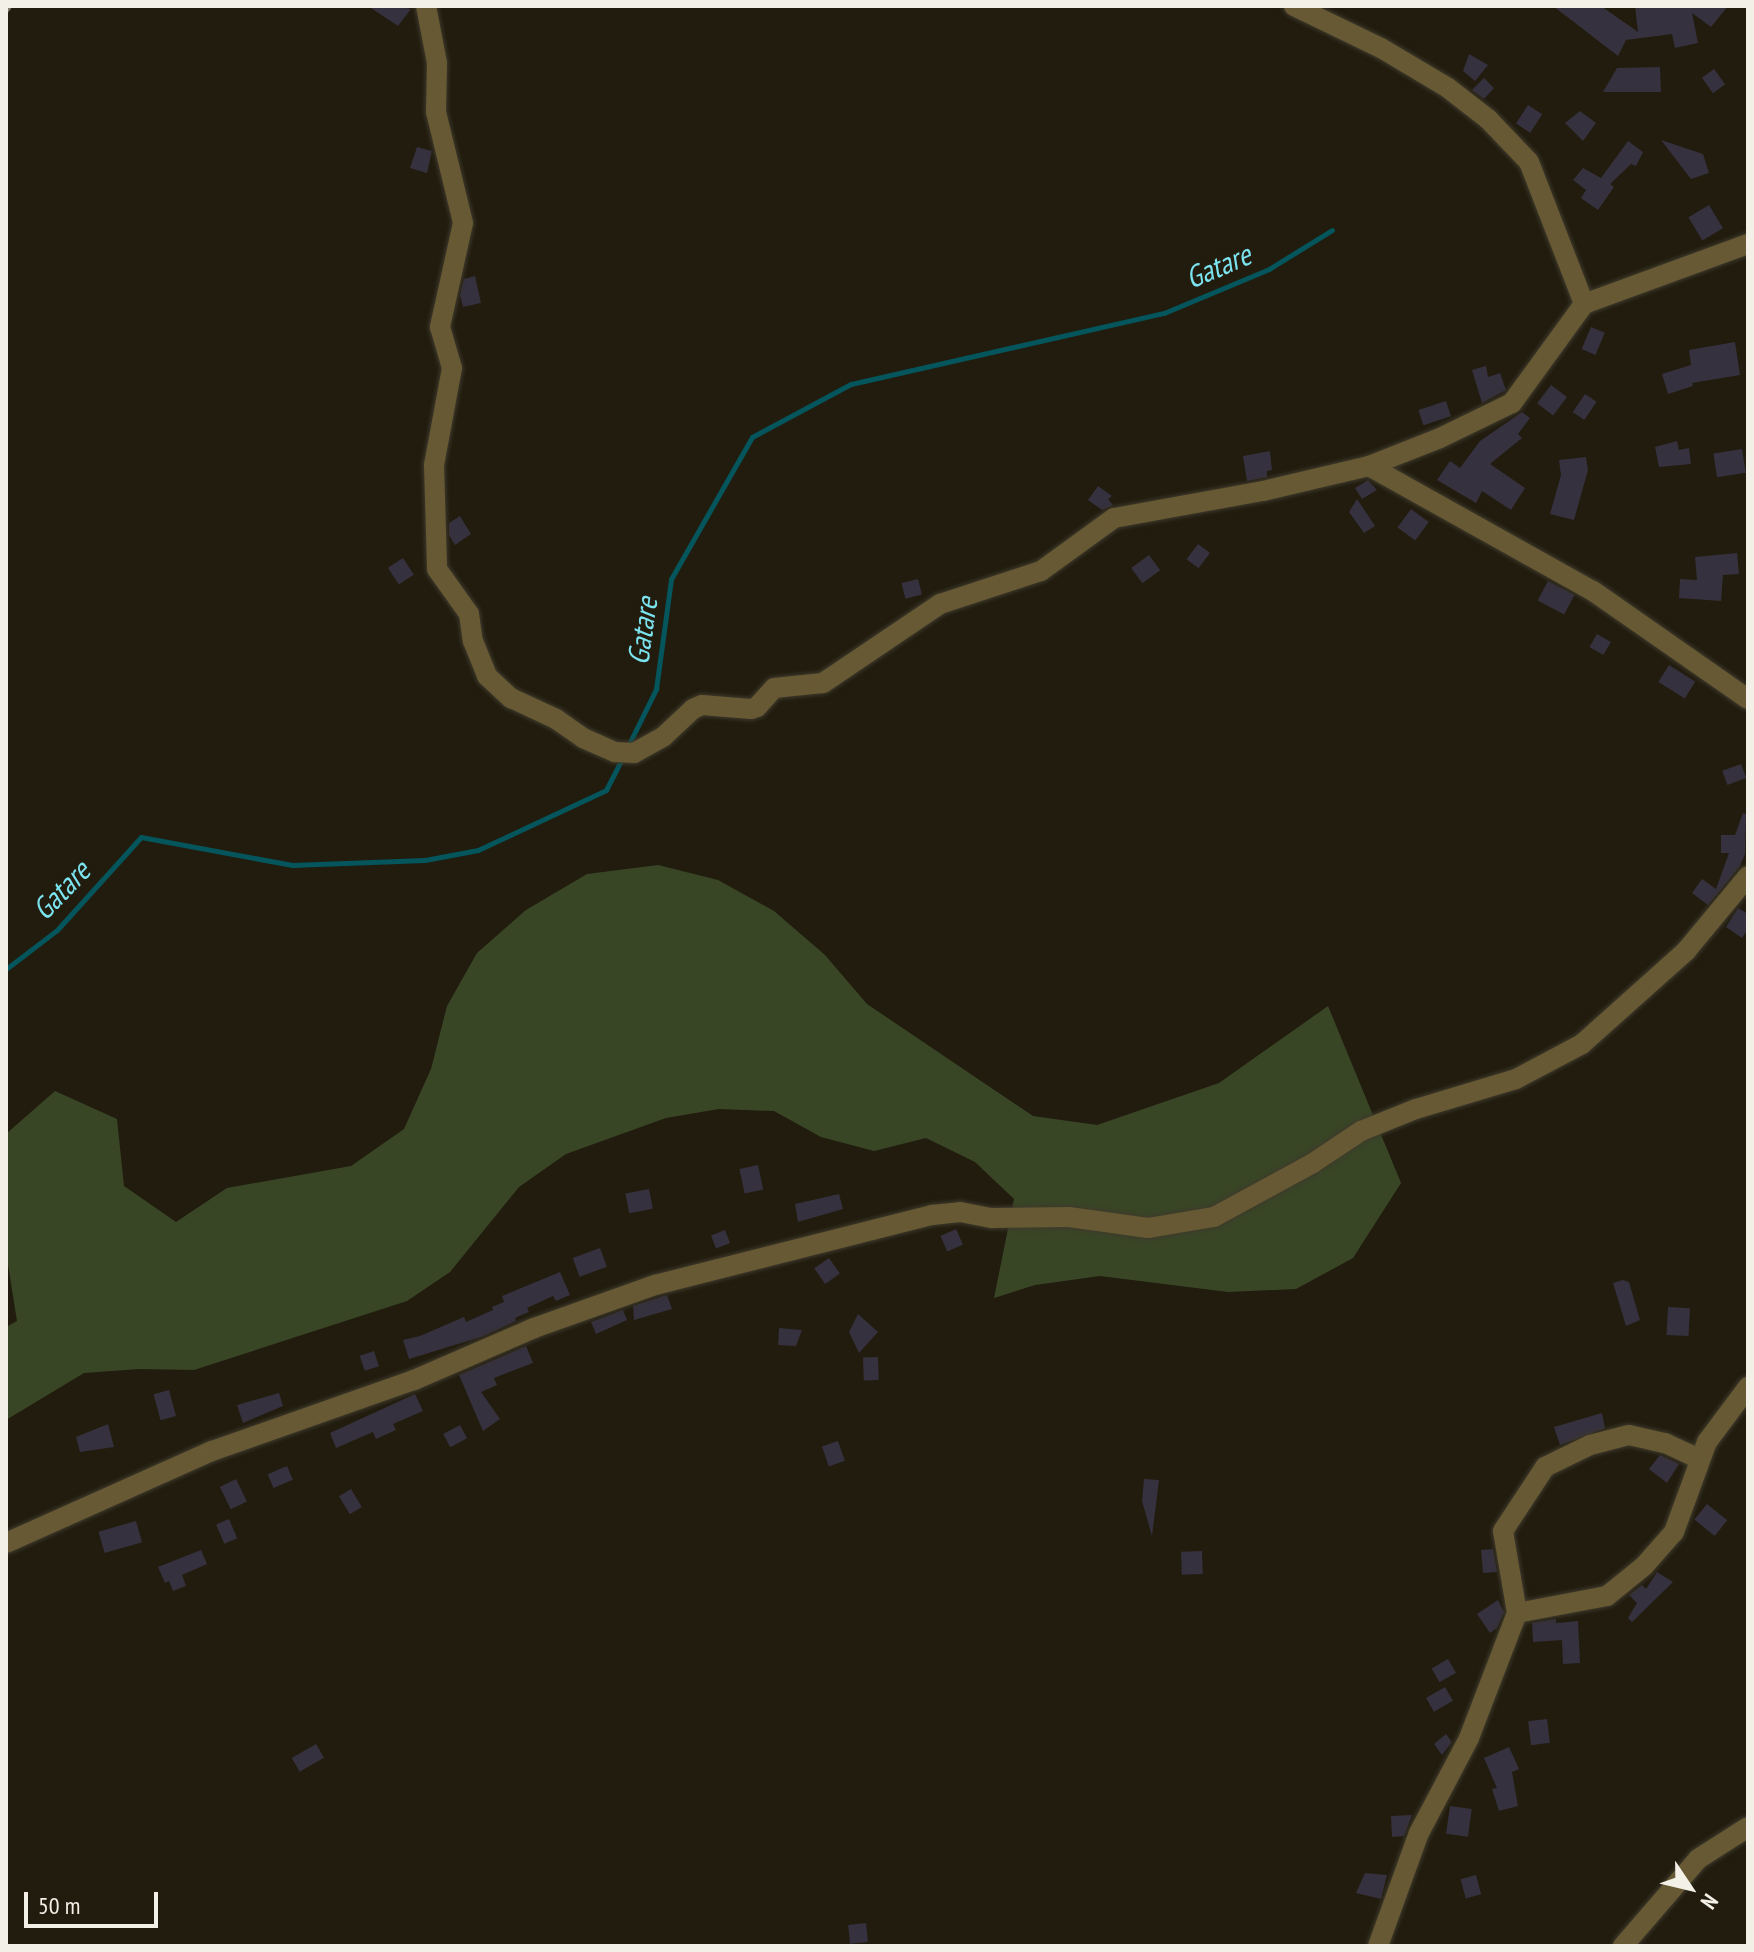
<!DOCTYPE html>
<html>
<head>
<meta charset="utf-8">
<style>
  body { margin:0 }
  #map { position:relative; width:1754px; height:1952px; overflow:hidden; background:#211c0e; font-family:"PT Sans Narrow",sans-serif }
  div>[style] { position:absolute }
  .green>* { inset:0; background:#394626 }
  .stream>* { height:5px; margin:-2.5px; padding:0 2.5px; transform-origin:2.5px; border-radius:2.5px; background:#04555c }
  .building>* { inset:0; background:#36313e; transform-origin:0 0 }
  .path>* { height:3px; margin-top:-1.5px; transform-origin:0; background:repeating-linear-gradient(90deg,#7d796d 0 6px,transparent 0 10px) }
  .roads { filter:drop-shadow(0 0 2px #3e3a2c) drop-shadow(0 0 2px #3e3a2c) }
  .street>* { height:20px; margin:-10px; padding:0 10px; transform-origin:10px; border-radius:10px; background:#675933 }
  span { translate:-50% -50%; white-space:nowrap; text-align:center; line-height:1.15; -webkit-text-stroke:8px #211c0e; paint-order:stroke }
  .water-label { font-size:30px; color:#7ce4f0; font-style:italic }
  .frame { position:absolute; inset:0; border:8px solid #f3f0e7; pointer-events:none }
  .north { position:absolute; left:1650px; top:1848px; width:80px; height:80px; -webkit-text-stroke:6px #211c0e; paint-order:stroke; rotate:125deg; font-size:22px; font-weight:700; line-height:32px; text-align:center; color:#f3f0e7 }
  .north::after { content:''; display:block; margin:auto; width:28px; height:36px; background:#f3f0e7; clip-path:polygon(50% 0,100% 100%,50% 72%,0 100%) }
  .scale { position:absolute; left:24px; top:1892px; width:134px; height:36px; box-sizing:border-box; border:4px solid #f3f0e7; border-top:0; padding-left:10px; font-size:24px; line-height:28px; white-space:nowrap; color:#f3f0e7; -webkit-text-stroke:6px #211c0e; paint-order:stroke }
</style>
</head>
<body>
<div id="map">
  <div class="green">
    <div style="clip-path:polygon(658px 865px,718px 880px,774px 911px,825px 955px,867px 1004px,1033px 1116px,1097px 1125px,1219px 1083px,1328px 1006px,1401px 1183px,1353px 1258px,1296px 1289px,1228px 1292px,1100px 1276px,1035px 1285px,994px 1298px,1014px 1199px,975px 1162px,926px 1138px,874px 1151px,821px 1137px,774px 1111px,719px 1109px,666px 1118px,566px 1154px,519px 1187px,450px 1272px,407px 1301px,194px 1370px,139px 1369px,84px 1373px,6px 1420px,6px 1327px,17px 1321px,6px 1252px,6px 1134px,55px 1091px,117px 1119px,124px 1186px,176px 1222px,227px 1188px,351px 1166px,404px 1129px,431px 1069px,447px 1006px,477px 953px,526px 910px,587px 874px)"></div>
  </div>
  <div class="stream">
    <div style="left:628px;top:746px;width:64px;rotate:-63.8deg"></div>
    <div style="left:656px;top:689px;width:111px;rotate:-82.2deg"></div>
    <div style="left:671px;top:579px;width:163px;rotate:-60.3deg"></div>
    <div style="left:752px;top:437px;width:112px;rotate:-28.2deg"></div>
    <div style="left:851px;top:384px;width:321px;rotate:-12.8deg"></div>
    <div style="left:1164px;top:313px;width:114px;rotate:-22.7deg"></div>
    <div style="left:1269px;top:269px;width:74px;rotate:-31.8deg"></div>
    <div style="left:6px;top:969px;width:64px;rotate:-37.4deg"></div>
    <div style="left:57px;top:930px;width:125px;rotate:-47.9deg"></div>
    <div style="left:141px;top:837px;width:154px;rotate:10.5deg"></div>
    <div style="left:292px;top:865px;width:133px;rotate:-2.2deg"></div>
    <div style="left:425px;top:860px;width:54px;rotate:-10.7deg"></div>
    <div style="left:478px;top:850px;width:141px;rotate:-25.1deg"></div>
    <div style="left:606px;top:790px;width:36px;rotate:-63deg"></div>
  </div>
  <div class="building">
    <div style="clip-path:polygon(368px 6px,396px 6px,411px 9px,398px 26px)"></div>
    <div style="clip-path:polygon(1553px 6px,1601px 6px,1638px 32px,1635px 6px,1728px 6px,1711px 27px,1692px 13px,1698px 43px,1675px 48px,1672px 34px,1626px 40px,1618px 56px)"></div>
    <div style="clip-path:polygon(1469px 54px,1488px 65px,1475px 81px,1463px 71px)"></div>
    <div style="clip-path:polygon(1660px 67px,1661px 92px,1603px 92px,1617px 68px)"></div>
    <div style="left:1714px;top:69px;width:19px;height:15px;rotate:54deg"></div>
    <div style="clip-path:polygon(1484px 78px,1494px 88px,1484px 99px,1472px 90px)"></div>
    <div style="left:1528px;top:105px;width:17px;height:22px;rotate:33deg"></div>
    <div style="clip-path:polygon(1580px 111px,1596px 123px,1583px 141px,1565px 123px)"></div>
    <div style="clip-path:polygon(1661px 140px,1703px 154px,1709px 173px,1691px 179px)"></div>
    <div style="clip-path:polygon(1628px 141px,1643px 152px,1636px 166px,1631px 164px,1610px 184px,1614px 187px,1598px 210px,1581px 198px,1586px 190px,1573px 180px,1583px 168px,1601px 178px)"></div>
    <div style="clip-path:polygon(417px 147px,432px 151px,427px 173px,410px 168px)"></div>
    <div style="left:1709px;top:205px;width:27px;height:24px;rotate:59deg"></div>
    <div style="clip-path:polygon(475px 276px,481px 303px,463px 307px,460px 295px,464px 279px)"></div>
    <div style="left:1591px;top:327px;width:15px;height:24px;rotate:23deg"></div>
    <div style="clip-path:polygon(1735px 342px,1740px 375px,1692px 383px,1693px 386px,1668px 394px,1662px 374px,1691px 365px,1689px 350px)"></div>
    <div style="clip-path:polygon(1486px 366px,1488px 377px,1500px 373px,1506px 390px,1482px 403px,1472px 370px)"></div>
    <div style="left:1551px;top:385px;width:20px;height:23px;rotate:37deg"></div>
    <div style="left:1585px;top:394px;width:14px;height:22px;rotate:34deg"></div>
    <div style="left:1446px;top:401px;width:16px;height:29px;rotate:72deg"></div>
    <div style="clip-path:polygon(1522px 412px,1530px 418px,1518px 434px,1522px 438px,1490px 464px,1525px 488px,1511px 510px,1482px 491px,1476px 503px,1437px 480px,1450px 461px,1460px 468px,1480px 441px)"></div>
    <div style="clip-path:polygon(1677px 441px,1679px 450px,1689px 448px,1691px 464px,1659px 467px,1655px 447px)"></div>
    <div style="left:1742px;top:449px;width:24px;height:29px;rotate:81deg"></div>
    <div style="clip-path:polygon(1270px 451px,1272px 470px,1267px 471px,1267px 477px,1247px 481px,1243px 456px)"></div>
    <div style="clip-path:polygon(1586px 457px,1588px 470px,1574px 520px,1550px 514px,1561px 475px,1559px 460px)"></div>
    <div style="clip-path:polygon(1368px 480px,1377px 490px,1362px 499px,1355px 488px)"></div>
    <div style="clip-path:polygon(1098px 486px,1112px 496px,1108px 499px,1113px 505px,1102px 510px,1088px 500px)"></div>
    <div style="clip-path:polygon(1357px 499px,1375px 526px,1364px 533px,1349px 512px)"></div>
    <div style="left:1411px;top:509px;width:22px;height:23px;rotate:36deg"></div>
    <div style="clip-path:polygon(460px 516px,471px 534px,455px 545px,449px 535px,449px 523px)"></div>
    <div style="left:1198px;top:544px;width:15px;height:19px;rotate:37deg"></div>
    <div style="clip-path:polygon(1737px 553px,1739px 574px,1723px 575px,1721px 601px,1679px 598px,1680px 579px,1697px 580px,1695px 557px)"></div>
    <div style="left:1149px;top:555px;width:19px;height:22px;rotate:54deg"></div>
    <div style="left:403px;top:558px;width:20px;height:18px;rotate:57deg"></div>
    <div style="left:918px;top:579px;width:16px;height:17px;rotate:76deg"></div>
    <div style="left:1548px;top:581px;width:30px;height:22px;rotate:28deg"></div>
    <div style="left:1597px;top:634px;width:16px;height:15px;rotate:30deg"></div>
    <div style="left:1669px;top:665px;width:31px;height:20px;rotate:32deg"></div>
    <div style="left:1741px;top:764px;width:15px;height:20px;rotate:70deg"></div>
    <div style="clip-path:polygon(1743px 813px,1746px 814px,1745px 854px,1740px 866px,1708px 905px,1692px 893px,1702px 879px,1716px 889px,1729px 853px,1721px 853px,1721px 835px,1735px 835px)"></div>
    <div style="clip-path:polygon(1738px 908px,1748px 914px,1748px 929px,1742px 938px,1726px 927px)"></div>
    <div style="left:758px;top:1165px;width:25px;height:19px;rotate:78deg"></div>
    <div style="left:649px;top:1189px;width:20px;height:24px;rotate:79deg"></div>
    <div style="clip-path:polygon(839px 1194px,843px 1209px,798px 1222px,795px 1204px)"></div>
    <div style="left:956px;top:1229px;width:17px;height:17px;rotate:66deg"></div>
    <div style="left:725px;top:1230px;width:14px;height:15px;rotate:69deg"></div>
    <div style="left:600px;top:1248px;width:20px;height:29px;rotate:70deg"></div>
    <div style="left:829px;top:1258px;width:19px;height:18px;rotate:55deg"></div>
    <div style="clip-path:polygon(560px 1272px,570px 1295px,556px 1301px,553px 1296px,527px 1308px,529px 1312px,515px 1318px,516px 1321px,481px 1337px,409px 1359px,403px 1340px,420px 1336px,464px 1317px,466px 1322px,493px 1310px,492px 1307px,504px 1302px,502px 1296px)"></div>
    <div style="clip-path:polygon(1623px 1280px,1629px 1282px,1640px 1320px,1626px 1326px,1613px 1283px)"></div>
    <div style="clip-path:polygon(667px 1295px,672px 1309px,634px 1320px,633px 1306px)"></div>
    <div style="left:1668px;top:1307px;width:22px;height:28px;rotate:3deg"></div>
    <div style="clip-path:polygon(623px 1310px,627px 1320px,596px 1334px,591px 1322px)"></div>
    <div style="clip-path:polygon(858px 1314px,878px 1332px,859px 1353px,849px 1332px)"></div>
    <div style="clip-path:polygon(779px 1328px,802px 1330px,796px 1346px,778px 1345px)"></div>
    <div style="clip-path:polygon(526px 1346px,533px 1363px,494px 1378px,497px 1385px,481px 1392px,500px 1419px,483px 1431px,459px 1375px)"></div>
    <div style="left:374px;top:1351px;width:16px;height:15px;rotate:72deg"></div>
    <div style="left:878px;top:1357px;width:23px;height:15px;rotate:88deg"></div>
    <div style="left:169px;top:1390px;width:27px;height:16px;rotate:75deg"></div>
    <div style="clip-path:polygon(279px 1393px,283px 1406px,243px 1423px,237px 1405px)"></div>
    <div style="clip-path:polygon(415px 1394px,423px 1411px,393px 1424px,396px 1430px,376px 1439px,373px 1432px,336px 1448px,330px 1433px)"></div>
    <div style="clip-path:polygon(1602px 1413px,1605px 1428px,1560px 1445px,1554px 1427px)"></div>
    <div style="clip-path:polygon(108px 1424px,114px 1447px,80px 1452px,76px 1437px)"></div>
    <div style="left:460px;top:1425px;width:15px;height:19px;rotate:62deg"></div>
    <div style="left:838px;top:1441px;width:21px;height:17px;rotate:71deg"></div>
    <div style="clip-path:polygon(1660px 1455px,1679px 1464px,1667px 1483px,1649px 1469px)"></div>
    <div style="left:287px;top:1466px;width:15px;height:21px;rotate:67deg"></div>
    <div style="left:236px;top:1479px;width:25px;height:18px;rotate:64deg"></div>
    <div style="clip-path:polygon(1144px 1479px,1159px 1480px,1152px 1536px,1142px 1501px)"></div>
    <div style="left:351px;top:1489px;width:21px;height:14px;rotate:59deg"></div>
    <div style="left:1707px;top:1504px;width:26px;height:20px;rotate:39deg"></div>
    <div style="left:229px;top:1519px;width:21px;height:14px;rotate:67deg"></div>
    <div style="left:136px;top:1521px;width:22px;height:39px;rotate:74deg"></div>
    <div style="clip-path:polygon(1493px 1549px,1497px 1572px,1483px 1573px,1481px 1550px)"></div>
    <div style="clip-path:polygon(201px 1550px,207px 1564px,182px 1575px,186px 1586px,173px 1591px,169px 1581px,165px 1583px,158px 1567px)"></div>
    <div style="left:1202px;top:1551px;width:23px;height:21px;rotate:88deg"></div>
    <div style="clip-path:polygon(1657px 1572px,1673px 1582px,1632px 1622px,1628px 1618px,1637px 1603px,1629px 1595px,1642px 1585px,1646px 1589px)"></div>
    <div style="clip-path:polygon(1498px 1600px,1504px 1612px,1497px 1628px,1490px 1633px,1477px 1614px)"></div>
    <div style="clip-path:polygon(1556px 1619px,1556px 1623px,1578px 1621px,1580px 1663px,1563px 1664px,1562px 1640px,1533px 1642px,1532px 1623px)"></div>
    <div style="left:1448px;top:1659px;width:16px;height:19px;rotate:60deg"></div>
    <div style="left:1445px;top:1687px;width:16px;height:22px;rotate:60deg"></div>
    <div style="left:1547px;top:1719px;width:24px;height:19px;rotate:83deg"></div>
    <div style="clip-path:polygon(1446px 1734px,1452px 1742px,1442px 1755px,1434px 1744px)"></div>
    <div style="left:316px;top:1744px;width:16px;height:28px;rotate:60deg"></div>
    <div style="clip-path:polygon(1509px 1747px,1519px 1769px,1512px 1772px,1518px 1806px,1499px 1811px,1492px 1789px,1497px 1788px,1484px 1758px)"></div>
    <div style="left:1450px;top:1806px;width:22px;height:28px;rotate:8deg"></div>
    <div style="clip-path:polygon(1412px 1815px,1404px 1836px,1392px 1837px,1391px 1816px)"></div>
    <div style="clip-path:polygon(1365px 1873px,1387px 1875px,1381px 1899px,1356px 1893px)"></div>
    <div style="left:1476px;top:1875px;width:20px;height:16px;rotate:75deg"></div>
    <div style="left:866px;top:1923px;width:19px;height:18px;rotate:84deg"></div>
  </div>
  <div class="path">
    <div style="left:6px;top:12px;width:8px;rotate:-50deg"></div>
  </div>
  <div class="roads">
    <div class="street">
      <div style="left:426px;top:6px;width:58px;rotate:79.1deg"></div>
      <div style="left:437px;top:63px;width:49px;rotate:91.2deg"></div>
      <div style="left:436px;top:112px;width:114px;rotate:76.3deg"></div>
      <div style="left:463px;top:223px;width:107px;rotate:102.5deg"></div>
      <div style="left:440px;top:327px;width:43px;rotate:73.7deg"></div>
      <div style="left:452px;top:368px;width:99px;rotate:100.5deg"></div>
      <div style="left:434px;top:465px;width:104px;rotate:88.3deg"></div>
      <div style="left:437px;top:569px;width:55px;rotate:54.6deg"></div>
      <div style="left:469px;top:614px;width:27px;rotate:82deg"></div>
      <div style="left:473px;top:641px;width:38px;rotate:68deg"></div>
      <div style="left:487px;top:676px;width:33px;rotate:43deg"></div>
      <div style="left:511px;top:698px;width:50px;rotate:25deg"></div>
      <div style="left:556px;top:719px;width:33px;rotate:35deg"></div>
      <div style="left:583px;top:738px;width:35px;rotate:24deg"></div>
      <div style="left:615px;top:752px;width:19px;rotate:3deg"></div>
      <div style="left:634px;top:753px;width:33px;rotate:-29deg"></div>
      <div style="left:663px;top:737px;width:41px;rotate:-43deg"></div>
      <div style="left:693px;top:709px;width:10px;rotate:-24deg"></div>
      <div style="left:702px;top:705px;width:49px;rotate:4.7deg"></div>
      <div style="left:751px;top:709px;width:6px;rotate:-18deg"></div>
      <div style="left:757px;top:707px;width:25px;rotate:-48deg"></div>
      <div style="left:774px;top:688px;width:49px;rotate:-5.8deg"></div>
      <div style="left:823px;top:683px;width:141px;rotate:-34deg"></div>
      <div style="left:940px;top:604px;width:106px;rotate:-18.1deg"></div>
      <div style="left:1041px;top:571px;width:90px;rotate:-36deg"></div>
      <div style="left:1114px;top:518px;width:151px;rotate:-10.3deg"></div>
      <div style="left:1263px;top:491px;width:109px;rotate:-13.3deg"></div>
      <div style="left:1369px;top:466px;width:257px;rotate:29.2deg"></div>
      <div style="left:1593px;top:591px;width:189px;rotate:34.9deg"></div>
      <div style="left:1294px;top:6px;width:97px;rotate:25.8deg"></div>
      <div style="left:1381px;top:48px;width:78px;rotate:30.8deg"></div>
      <div style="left:1448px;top:88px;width:51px;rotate:37.8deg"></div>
      <div style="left:1488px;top:119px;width:59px;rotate:46.4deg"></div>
      <div style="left:1529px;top:162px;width:152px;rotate:68.8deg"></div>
      <div style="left:1369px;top:466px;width:76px;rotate:-21.5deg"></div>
      <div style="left:1440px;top:438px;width:80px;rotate:-25.9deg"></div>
      <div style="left:1512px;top:403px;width:122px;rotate:-54deg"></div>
      <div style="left:1584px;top:304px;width:175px;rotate:-20.1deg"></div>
      <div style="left:6px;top:1543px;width:226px;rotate:-24.1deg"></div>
      <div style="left:212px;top:1451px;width:214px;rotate:-19.4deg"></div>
      <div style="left:414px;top:1380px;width:131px;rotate:-23.4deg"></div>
      <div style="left:534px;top:1328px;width:128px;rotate:-19.6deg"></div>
      <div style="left:655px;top:1285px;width:286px;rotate:-14.2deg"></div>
      <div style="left:932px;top:1215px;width:28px;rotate:-6deg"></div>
      <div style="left:960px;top:1212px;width:33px;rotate:11deg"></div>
      <div style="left:992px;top:1218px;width:77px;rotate:-0.7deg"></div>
      <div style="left:1069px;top:1217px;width:80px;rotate:7.9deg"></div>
      <div style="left:1148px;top:1228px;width:67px;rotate:-9.5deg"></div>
      <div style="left:1214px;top:1217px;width:113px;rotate:-28.6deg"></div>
      <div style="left:1313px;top:1163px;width:58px;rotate:-33.7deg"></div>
      <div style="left:1361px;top:1131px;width:59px;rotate:-21.8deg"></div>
      <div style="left:1416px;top:1109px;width:104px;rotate:-16.7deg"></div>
      <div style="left:1516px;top:1079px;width:75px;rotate:-27.9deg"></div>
      <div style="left:1582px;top:1044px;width:140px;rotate:-41.8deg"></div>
      <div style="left:1686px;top:951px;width:97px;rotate:-50.4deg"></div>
      <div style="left:1517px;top:1613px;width:92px;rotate:-10.7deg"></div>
      <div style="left:1607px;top:1596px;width:48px;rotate:-39deg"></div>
      <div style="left:1644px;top:1566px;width:45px;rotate:-48.6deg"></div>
      <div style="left:1674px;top:1532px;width:96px;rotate:-69.9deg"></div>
      <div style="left:1707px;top:1442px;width:69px;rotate:-53.3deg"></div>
      <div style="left:1378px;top:1946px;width:120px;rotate:-70.1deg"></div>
      <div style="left:1419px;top:1833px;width:107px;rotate:-62.2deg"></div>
      <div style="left:1469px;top:1738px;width:134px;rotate:-69deg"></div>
      <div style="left:1517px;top:1613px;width:83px;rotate:-99.7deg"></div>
      <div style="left:1503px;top:1531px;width:77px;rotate:-56.7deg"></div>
      <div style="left:1545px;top:1467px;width:50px;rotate:-26.1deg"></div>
      <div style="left:1590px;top:1445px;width:40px;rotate:-14.4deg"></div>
      <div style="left:1629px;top:1435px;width:37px;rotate:13deg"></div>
      <div style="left:1665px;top:1443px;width:38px;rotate:25deg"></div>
      <div style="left:1623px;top:1946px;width:115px;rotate:-49.2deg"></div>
      <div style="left:1698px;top:1859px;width:59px;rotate:-32.6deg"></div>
    </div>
  </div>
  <div class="water-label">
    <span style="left:1218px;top:266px;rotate:-23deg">Gatare</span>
    <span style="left:642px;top:631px;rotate:-82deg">Gatare</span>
    <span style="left:61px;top:890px;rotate:-46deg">Gatare</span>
  </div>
  <div class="frame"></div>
  <div class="north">N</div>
  <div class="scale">50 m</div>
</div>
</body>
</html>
